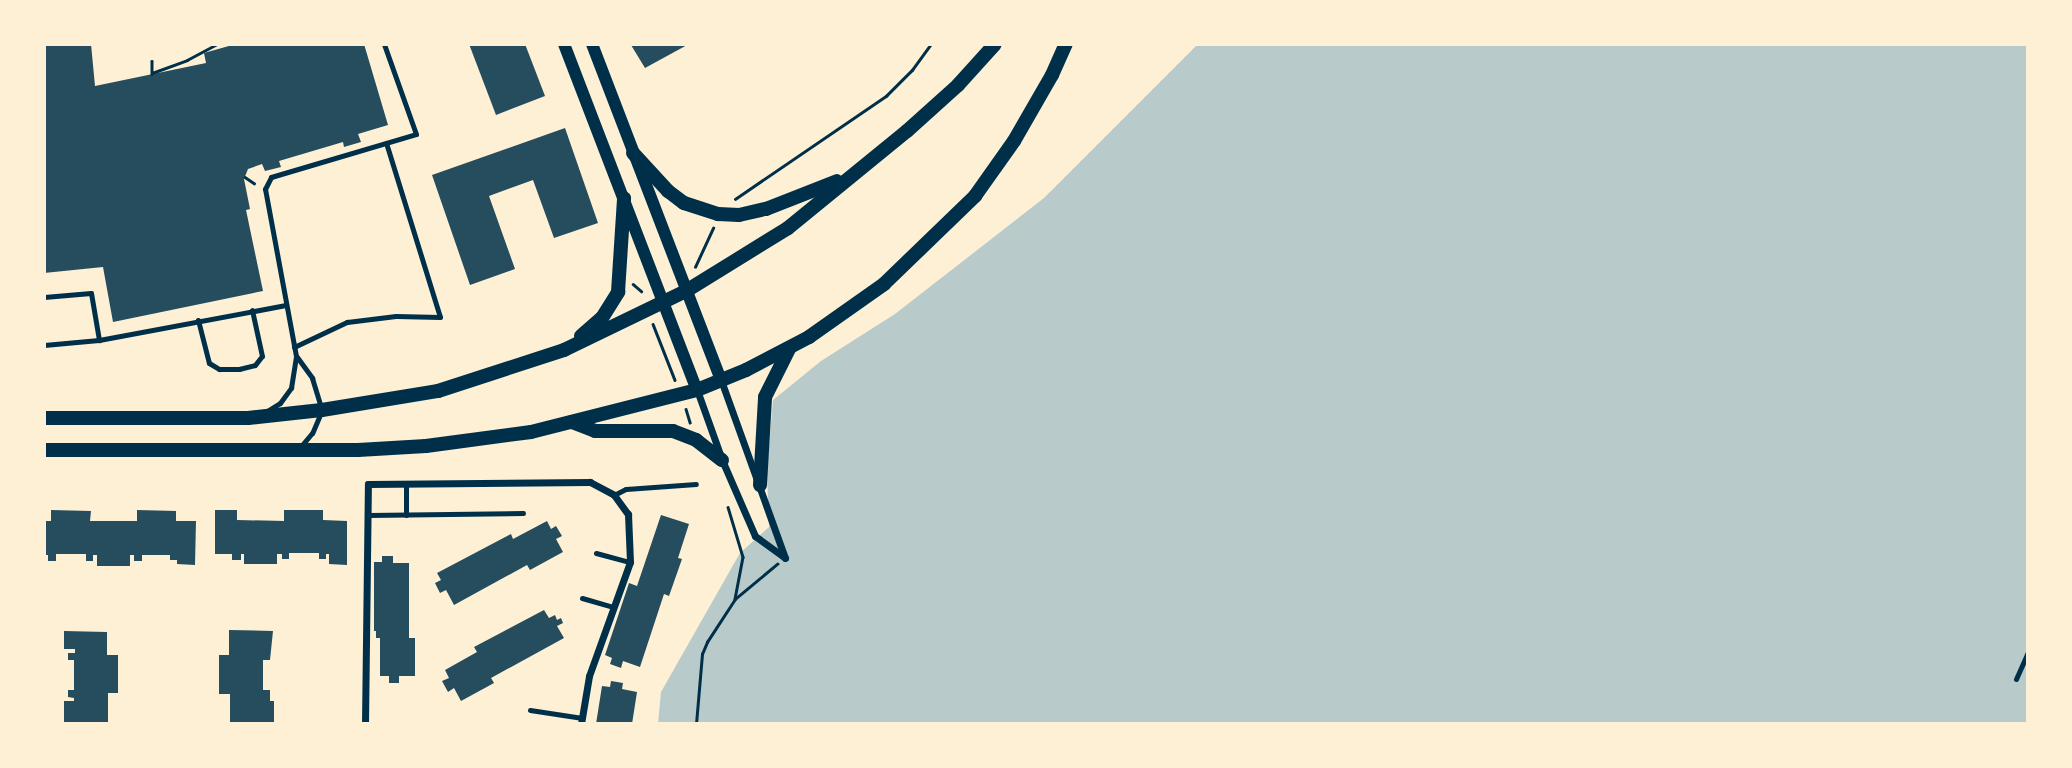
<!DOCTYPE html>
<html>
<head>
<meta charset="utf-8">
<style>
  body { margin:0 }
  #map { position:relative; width:2072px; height:768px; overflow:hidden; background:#fdf0d5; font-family:Manrope,sans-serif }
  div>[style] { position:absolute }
  .green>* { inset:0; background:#b9caca }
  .building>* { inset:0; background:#264d5e }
  .path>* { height:2.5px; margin:-1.25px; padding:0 1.25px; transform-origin:1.25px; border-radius:1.25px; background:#003049 }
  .service>* { height:5px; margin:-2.5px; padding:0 2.5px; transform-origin:2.5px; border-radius:2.5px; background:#003049 }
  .minor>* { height:7px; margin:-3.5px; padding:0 3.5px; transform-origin:3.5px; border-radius:3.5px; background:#003049 }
  .tertiary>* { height:12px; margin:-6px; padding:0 6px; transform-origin:6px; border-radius:6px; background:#003049 }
  .secondary>* { height:14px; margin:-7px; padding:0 7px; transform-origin:7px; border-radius:7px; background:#003049 }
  span { translate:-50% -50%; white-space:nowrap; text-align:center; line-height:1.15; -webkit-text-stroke:6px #fdf0d5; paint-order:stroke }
  .frame { position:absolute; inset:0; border:46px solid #fdf0d5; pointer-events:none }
</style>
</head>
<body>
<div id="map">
  <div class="green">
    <div style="clip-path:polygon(1198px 44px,2028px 44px,2028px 724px,658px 724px,661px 692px,740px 553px,769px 527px,767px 471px,773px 400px,821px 361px,895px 314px,1044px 198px)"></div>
  </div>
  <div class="building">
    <div style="clip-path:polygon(91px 44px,95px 86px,206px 63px,204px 53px,236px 44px,364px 44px,388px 125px,358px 134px,361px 142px,344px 147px,343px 142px,279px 161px,281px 167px,265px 171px,262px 164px,248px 169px,244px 179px,250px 209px,246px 210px,263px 291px,113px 322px,103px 267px,44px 273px,44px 46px)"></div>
    <div style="clip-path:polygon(469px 44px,525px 44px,545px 96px,496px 115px)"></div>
    <div style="clip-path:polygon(634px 44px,689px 44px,645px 68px,631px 45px)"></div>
    <div style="clip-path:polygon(565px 128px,598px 223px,554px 238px,533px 180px,489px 196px,515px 269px,470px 285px,432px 175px)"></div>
    <div style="clip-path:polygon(51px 510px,91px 511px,90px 521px,137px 521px,137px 510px,176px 511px,176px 521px,196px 521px,195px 565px,177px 564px,177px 560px,170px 560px,170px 555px,142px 555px,142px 561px,134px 561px,134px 555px,130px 555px,130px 566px,97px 566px,97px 555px,93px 555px,93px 561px,86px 561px,86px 554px,56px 554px,56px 561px,48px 561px,48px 555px,44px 555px,44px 521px,51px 521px)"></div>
    <div style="clip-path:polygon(215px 510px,237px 510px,237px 520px,284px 521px,284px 510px,323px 510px,323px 520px,347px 521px,347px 565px,329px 564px,329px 554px,326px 554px,326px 559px,319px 559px,319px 553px,289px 553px,289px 559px,282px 559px,282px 554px,277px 554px,277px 564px,244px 564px,244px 554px,241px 554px,241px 560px,232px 560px,232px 554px,215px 554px)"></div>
    <div style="clip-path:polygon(661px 515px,689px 524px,678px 558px,682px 559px,669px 596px,664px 594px,640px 667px,623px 661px,621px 668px,610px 664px,612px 658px,605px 655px,629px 583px,637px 586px)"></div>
    <div style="clip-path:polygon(547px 521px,551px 529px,556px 526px,562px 536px,556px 539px,563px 552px,530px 570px,527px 565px,454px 605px,446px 590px,440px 593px,435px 583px,441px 580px,437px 573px,511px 534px,513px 539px)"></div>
    <div style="clip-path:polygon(382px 556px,393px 556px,393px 563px,409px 563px,409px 638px,415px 638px,415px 676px,399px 676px,399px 683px,389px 683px,389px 676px,380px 676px,380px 638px,376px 638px,376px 631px,374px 631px,374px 562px,382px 562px)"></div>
    <div style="clip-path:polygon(544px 610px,549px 618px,555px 615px,557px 620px,561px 618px,563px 623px,557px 626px,564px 638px,491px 678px,494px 683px,461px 701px,454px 688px,448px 692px,442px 681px,449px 678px,445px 670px,477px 652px,474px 647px)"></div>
    <div style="clip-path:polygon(229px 630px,273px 631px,270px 660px,263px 660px,263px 690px,270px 690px,270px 701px,274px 701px,274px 724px,230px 724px,230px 694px,219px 694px,219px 655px,229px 655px)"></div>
    <div style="clip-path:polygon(64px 631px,107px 632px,107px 655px,118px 655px,118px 693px,108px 693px,108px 724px,64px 724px,64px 701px,74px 701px,74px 698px,68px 697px,68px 690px,74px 690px,74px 660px,68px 660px,68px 653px,75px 653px,75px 649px,64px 649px)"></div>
    <div style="clip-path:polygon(611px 681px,623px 683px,622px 689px,637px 692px,632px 724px,596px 724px,602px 686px,610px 687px)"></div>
  </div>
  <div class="path">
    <div style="left:152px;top:61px;width:13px;rotate:90deg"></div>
    <div style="left:152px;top:73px;width:37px;rotate:-20deg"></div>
    <div style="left:187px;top:60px;width:34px;rotate:-28deg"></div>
    <div style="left:245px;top:177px;width:11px;rotate:34deg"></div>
    <div style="left:735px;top:199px;width:183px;rotate:-34.3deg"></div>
    <div style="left:886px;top:96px;width:37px;rotate:-45deg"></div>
    <div style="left:912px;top:70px;width:32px;rotate:-54deg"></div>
    <div style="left:695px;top:267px;width:43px;rotate:-65.2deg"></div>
    <div style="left:633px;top:284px;width:11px;rotate:41deg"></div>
    <div style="left:653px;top:324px;width:60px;rotate:68.6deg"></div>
    <div style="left:686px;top:409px;width:14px;rotate:73deg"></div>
    <div style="left:728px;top:507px;width:52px;rotate:73.3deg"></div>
    <div style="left:743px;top:557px;width:43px;rotate:100.8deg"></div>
    <div style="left:696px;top:724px;width:70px;rotate:-85.1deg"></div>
    <div style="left:702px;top:654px;width:13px;rotate:-67deg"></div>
    <div style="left:707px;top:642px;width:51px;rotate:-56.9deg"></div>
    <div style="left:735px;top:599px;width:55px;rotate:-39.8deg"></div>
  </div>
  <div class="service">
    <div style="left:44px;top:297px;width:47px;rotate:-4.9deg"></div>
    <div style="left:91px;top:293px;width:48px;rotate:80.3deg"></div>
    <div style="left:198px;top:320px;width:44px;rotate:75.7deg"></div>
    <div style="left:209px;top:363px;width:12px;rotate:31deg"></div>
    <div style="left:219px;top:369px;width:20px"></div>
    <div style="left:239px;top:369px;width:16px;rotate:-14deg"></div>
    <div style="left:255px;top:365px;width:11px;rotate:-52deg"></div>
    <div style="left:262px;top:356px;width:47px;rotate:-102.3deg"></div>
    <div style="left:44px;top:345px;width:55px;rotate:-5.2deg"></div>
    <div style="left:99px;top:340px;width:190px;rotate:-10.6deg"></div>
    <div style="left:294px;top:347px;width:59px;rotate:-25.3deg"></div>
    <div style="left:347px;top:322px;width:49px;rotate:-7deg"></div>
    <div style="left:396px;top:316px;width:44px;rotate:1.3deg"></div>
    <div style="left:440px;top:317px;width:182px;rotate:-107.2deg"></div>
    <div style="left:297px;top:357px;width:26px;rotate:54deg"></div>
    <div style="left:312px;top:378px;width:34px;rotate:73deg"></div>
    <div style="left:322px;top:410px;width:25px;rotate:113deg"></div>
    <div style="left:312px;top:433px;width:17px;rotate:130deg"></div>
    <div style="left:267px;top:411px;width:15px;rotate:-32deg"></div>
    <div style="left:280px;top:403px;width:19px;rotate:-54deg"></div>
    <div style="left:291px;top:388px;width:32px;rotate:-81deg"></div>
    <div style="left:296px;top:356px;width:170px;rotate:-100.5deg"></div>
    <div style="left:265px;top:189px;width:13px;rotate:-63deg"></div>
    <div style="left:271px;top:177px;width:151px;rotate:-16.5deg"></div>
    <div style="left:416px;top:134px;width:96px;rotate:-109.6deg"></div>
    <div style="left:406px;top:483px;width:32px;rotate:90deg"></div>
    <div style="left:614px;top:495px;width:13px;rotate:-27deg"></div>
    <div style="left:626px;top:489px;width:70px;rotate:-4.1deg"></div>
    <div style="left:368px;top:515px;width:155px;rotate:-0.7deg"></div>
    <div style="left:596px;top:553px;width:35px;rotate:15deg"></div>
    <div style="left:582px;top:598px;width:32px;rotate:16deg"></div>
    <div style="left:2016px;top:679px;width:30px;rotate:-66deg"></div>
    <div style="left:530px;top:710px;width:53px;rotate:8.7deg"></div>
  </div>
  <div class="minor">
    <div style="left:697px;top:390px;width:74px;rotate:70.3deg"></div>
    <div style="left:722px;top:460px;width:83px;rotate:66.5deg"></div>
    <div style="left:755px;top:536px;width:37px;rotate:36deg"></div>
    <div style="left:785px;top:558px;width:189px;rotate:-109.8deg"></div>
    <div style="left:365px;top:724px;width:240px;rotate:-89.3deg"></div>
    <div style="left:368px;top:484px;width:222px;rotate:-0.5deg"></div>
    <div style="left:590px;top:482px;width:27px;rotate:28deg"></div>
    <div style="left:614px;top:495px;width:24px;rotate:54deg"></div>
    <div style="left:628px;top:514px;width:48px;rotate:87.6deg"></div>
    <div style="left:630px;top:562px;width:121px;rotate:109.8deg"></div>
    <div style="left:589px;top:676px;width:49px;rotate:99.5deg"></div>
  </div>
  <div class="tertiary">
    <div style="left:564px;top:44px;width:371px;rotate:69deg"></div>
    <div style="left:592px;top:44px;width:360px;rotate:69deg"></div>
  </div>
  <div class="secondary">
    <div style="left:633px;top:153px;width:52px;rotate:47.4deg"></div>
    <div style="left:668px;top:191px;width:20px;rotate:37deg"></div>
    <div style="left:684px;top:203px;width:36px;rotate:18deg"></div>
    <div style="left:718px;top:214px;width:21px;rotate:3deg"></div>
    <div style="left:739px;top:215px;width:28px;rotate:-13deg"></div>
    <div style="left:766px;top:209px;width:76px;rotate:-21.5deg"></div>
    <div style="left:581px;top:336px;width:28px;rotate:-41deg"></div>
    <div style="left:602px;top:318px;width:31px;rotate:-58deg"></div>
    <div style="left:618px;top:292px;width:94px;rotate:-86.3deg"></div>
    <div style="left:44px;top:418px;width:204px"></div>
    <div style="left:248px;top:418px;width:74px;rotate:-6.2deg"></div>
    <div style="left:322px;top:410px;width:118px;rotate:-9.3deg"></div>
    <div style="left:438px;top:391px;width:133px;rotate:-18deg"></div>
    <div style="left:564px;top:350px;width:136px;rotate:-25.8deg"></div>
    <div style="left:686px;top:291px;width:120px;rotate:-31.7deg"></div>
    <div style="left:788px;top:228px;width:154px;rotate:-39.2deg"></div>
    <div style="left:907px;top:131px;width:69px;rotate:-42deg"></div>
    <div style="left:958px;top:85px;width:55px;rotate:-47.9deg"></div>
    <div style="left:572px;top:422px;width:25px;rotate:21deg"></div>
    <div style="left:595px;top:431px;width:78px"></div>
    <div style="left:673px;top:431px;width:25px;rotate:21deg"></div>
    <div style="left:696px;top:440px;width:33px;rotate:38deg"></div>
    <div style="left:44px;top:450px;width:314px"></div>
    <div style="left:358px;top:450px;width:68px;rotate:-3.4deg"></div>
    <div style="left:426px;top:446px;width:106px;rotate:-7.6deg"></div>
    <div style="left:531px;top:432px;width:171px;rotate:-14.2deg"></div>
    <div style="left:697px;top:390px;width:53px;rotate:-22.2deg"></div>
    <div style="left:746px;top:370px;width:71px;rotate:-27.6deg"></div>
    <div style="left:809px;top:337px;width:92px;rotate:-35.2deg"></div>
    <div style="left:884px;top:284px;width:127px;rotate:-44deg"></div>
    <div style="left:975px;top:196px;width:67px;rotate:-54.7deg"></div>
    <div style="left:1014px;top:141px;width:76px;rotate:-60.1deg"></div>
    <div style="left:1052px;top:75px;width:34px;rotate:-66deg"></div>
    <div style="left:760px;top:485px;width:88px;rotate:-86.7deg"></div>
    <div style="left:765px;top:397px;width:54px;rotate:-63.4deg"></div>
  </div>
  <div class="frame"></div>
</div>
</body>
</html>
